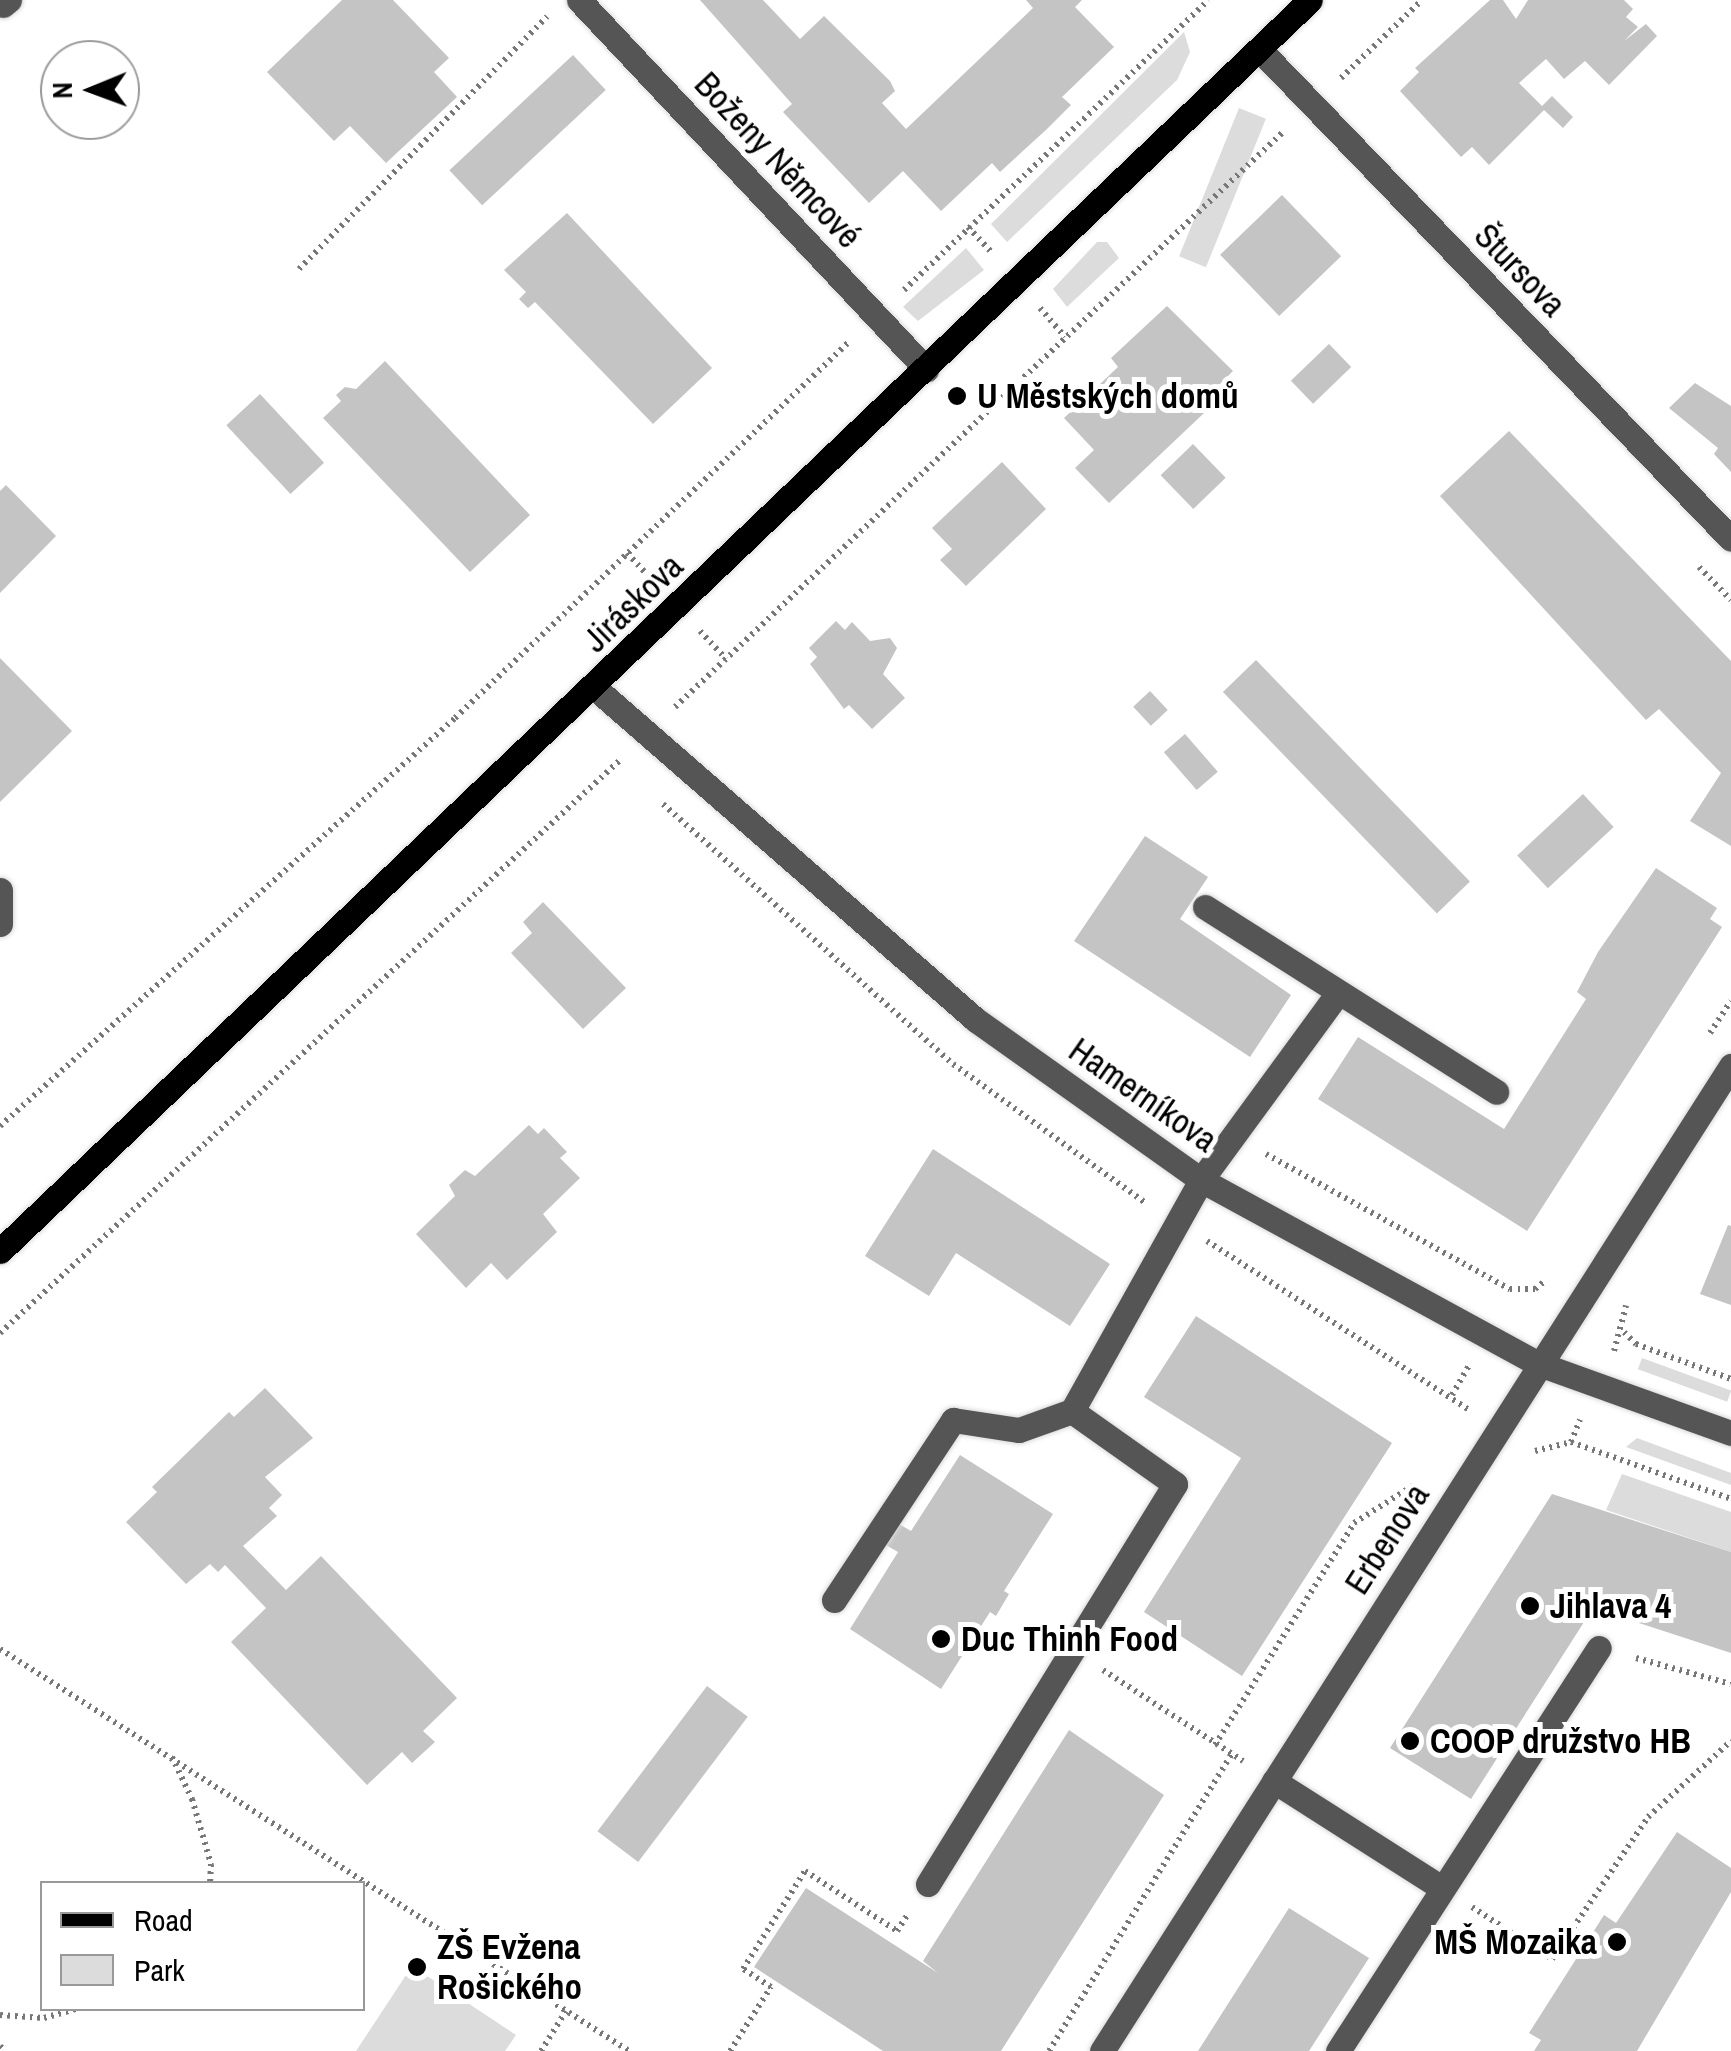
<!DOCTYPE html>
<html>
<head>
<meta charset="utf-8">
<style>
  body { margin:0 }
  #map { position:relative; width:1731px; height:2051px; overflow:hidden; background:#fff; font-family:"Archivo Narrow",sans-serif }
  div>[style] { position:absolute }
  .green>* { inset:0; background:#dcdcdc; transform-origin:0 0 }
  .building>* { inset:0; background:#c4c4c4; transform-origin:0 0 }
  .path>* { height:6px; margin-top:-3px; transform-origin:0; background:repeating-linear-gradient(90deg,#777 0 2.5px,transparent 0 7.5px) }
  .roads { filter:drop-shadow(0 0 2px #dbdbdb) drop-shadow(0 0 2px #dbdbdb) }
  .minor>* { height:25px; margin:-12.5px; padding:0 12.5px; transform-origin:12.5px; border-radius:12.5px; background:#555 }
  .major>* { height:25px; margin:-12.5px; padding:0 12.5px; transform-origin:12.5px; border-radius:12.5px; background:#000 }
  .dots>* { width:28px; height:28px; translate:-50% -50%; box-sizing:border-box; border:5px solid #fff; border-radius:50% }
  span { translate:-50% -50%; white-space:nowrap; text-align:center; line-height:1.15; -webkit-text-stroke:10px #fff; paint-order:stroke }
  .street-label { font-size:35px; color:#000 }
  .poi-label { font-size:35px; color:#000; font-weight:700 }
  .left { translate:0 -50%; text-align:left }
  .right { translate:-100% -50%; text-align:right }
  .legend { position:absolute; left:40px; top:1881px; width:325px; height:130px; box-sizing:border-box; background:#fff; border:2px solid #999; margin:0; padding:12px 18px; list-style:none; font-size:30px; color:#000 }
  .legend li { display:flex; align-items:center; gap:20px; height:50px }
  .legend b { width:50px; border:2px solid #999 }
  .north { position:absolute; left:40px; top:40px; width:100px; height:100px; box-sizing:border-box; background:#fff; border:2px solid #999; border-radius:50%; rotate:269deg; font-size:28px; font-weight:700; line-height:40px; text-align:center; color:#000 }
  .north::after { content:''; display:block; margin:auto; width:35px; height:45px; background:#000; clip-path:polygon(50% 0,100% 100%,50% 72%,0 100%) }
</style>
</head>
<body>
<div id="map">
  <div class="green">
    <div style="clip-path:polygon(1184px 32px,1190px 52px,1177px 80px,1007px 242px,991px 224px)"></div>
    <div style="left:1239px;top:108px;width:29px;height:160px;rotate:22deg"></div>
    <div style="clip-path:polygon(1097px 242px,1107px 242px,1119px 258px,1067px 307px,1053px 289px)"></div>
    <div style="clip-path:polygon(966px 248px,984px 270px,918px 321px,903px 307px)"></div>
    <div style="left:1642px;top:1358px;width:95px;height:12px;rotate:20deg"></div>
    <div style="clip-path:polygon(1637px 1438px,1731px 1473px,1731px 1485px,1626px 1447px)"></div>
    <div style="clip-path:polygon(1622px 1474px,1731px 1512px,1731px 1552px,1606px 1510px)"></div>
    <div style="clip-path:polygon(412px 1966px,516px 2035px,505px 2051px,356px 2051px)"></div>
  </div>
  <div class="building">
    <div style="clip-path:polygon(342px 0,393px 0,449px 58px,434px 72px,457px 97px,386px 163px,350px 126px,334px 141px,267px 72px)"></div>
    <div style="clip-path:polygon(700px 0,763px 0,800px 39px,824px 16px,890px 81px,895px 91px,882px 103px,906px 129px,1033px 8px,1026px 0,1082px 0,1075px 7px,1114px 47px,1062px 97px,1071px 105px,1047px 129px,1000px 172px,992px 163px,941px 211px,903px 171px,869px 203px,783px 112px,792px 104px)"></div>
    <div style="clip-path:polygon(1490px 0,1503px 0,1516px 19px,1528px 0,1624px 0,1633px 9px,1626px 17px,1638px 27px,1624px 41px,1646px 24px,1657px 36px,1609px 85px,1585px 61px,1564px 79px,1546px 59px,1519px 83px,1542px 106px,1552px 96px,1573px 117px,1563px 128px,1544px 110px,1489px 165px,1472px 147px,1461px 157px,1400px 91px,1419px 72px,1415px 68px)"></div>
    <div style="left:573px;top:55px;width:48px;height:169px;rotate:47deg"></div>
    <div style="left:1282px;top:195px;width:85px;height:86px;rotate:46deg"></div>
    <div style="clip-path:polygon(567px 213px,712px 368px,653px 424px,535px 302px,528px 308px,519px 299px,526px 292px,504px 270px)"></div>
    <div style="clip-path:polygon(1167px 306px,1233px 371px,1215px 389px,1222px 396px,1109px 503px,1075px 468px,1094px 450px,1064px 418px,1118px 367px,1111px 358px)"></div>
    <div style="left:1329px;top:344px;width:32px;height:53px;rotate:46deg"></div>
    <div style="clip-path:polygon(385px 361px,530px 515px,470px 572px,323px 418px,341px 401px,336px 395px,345px 387px,356px 389px)"></div>
    <div style="clip-path:polygon(1695px 383px,1731px 406px,1731px 472px,1714px 454px,1718px 448px,1669px 408px)"></div>
    <div style="left:260px;top:394px;width:94px;height:46px;rotate:47deg"></div>
    <div style="clip-path:polygon(1509px 431px,1731px 661px,1731px 846px,1690px 821px,1721px 773px,1659px 709px,1646px 720px,1440px 496px)"></div>
    <div style="left:1193px;top:444px;width:47px;height:45px;rotate:46deg"></div>
    <div style="clip-path:polygon(1002px 462px,1046px 509px,966px 586px,940px 560px,952px 549px,932px 528px)"></div>
    <div style="clip-path:polygon(6px 485px,56px 536px,0 593px,0 491px)"></div>
    <div style="clip-path:polygon(836px 621px,845px 630px,852px 622px,870px 641px,890px 638px,897px 648px,883px 674px,905px 698px,872px 729px,849px 705px,844px 709px,810px 664px,817px 657px,809px 648px)"></div>
    <div style="clip-path:polygon(0 658px,72px 731px,0 802px)"></div>
    <div style="left:1256px;top:660px;width:308px;height:46px;rotate:46deg"></div>
    <div style="left:1150px;top:691px;width:26px;height:23px;rotate:47deg"></div>
    <div style="left:1185px;top:734px;width:50px;height:28px;rotate:49deg"></div>
    <div style="left:1583px;top:794px;width:45px;height:90px;rotate:47deg"></div>
    <div style="clip-path:polygon(1145px 836px,1208px 877px,1180px 919px,1291px 995px,1250px 1057px,1074px 941px)"></div>
    <div style="clip-path:polygon(1656px 868px,1717px 908px,1710px 919px,1722px 927px,1527px 1231px,1318px 1099px,1358px 1037px,1504px 1129px,1586px 999px,1577px 992px,1598px 952px)"></div>
    <div style="clip-path:polygon(543px 902px,626px 988px,583px 1029px,511px 953px,532px 933px,523px 922px)"></div>
    <div style="clip-path:polygon(529px 1125px,538px 1134px,544px 1128px,567px 1152px,560px 1158px,580px 1178px,543px 1214px,557px 1232px,507px 1280px,491px 1263px,466px 1288px,416px 1234px,455px 1196px,449px 1185px,465px 1170px,475px 1176px)"></div>
    <div style="clip-path:polygon(933px 1149px,1110px 1264px,1070px 1326px,956px 1253px,929px 1296px,865px 1256px)"></div>
    <div style="clip-path:polygon(1728px 1225px,1731px 1226px,1731px 1305px,1700px 1294px)"></div>
    <div style="clip-path:polygon(1196px 1316px,1392px 1443px,1242px 1676px,1144px 1612px,1241px 1458px,1144px 1397px)"></div>
    <div style="clip-path:polygon(265px 1388px,313px 1438px,265px 1477px,282px 1495px,269px 1508px,277px 1516px,243px 1546px,286px 1590px,321px 1556px,457px 1698px,423px 1731px,435px 1742px,412px 1763px,402px 1752px,367px 1785px,231px 1642px,266px 1608px,225px 1565px,218px 1572px,210px 1564px,186px 1584px,126px 1522px,157px 1492px,152px 1487px,229px 1412px,234px 1417px)"></div>
    <div style="clip-path:polygon(960px 1455px,1053px 1514px,1004px 1591px,1009px 1594px,996px 1616px,990px 1612px,941px 1689px,850px 1629px,898px 1552px,886px 1545px,899px 1524px,911px 1531px)"></div>
    <div style="clip-path:polygon(1552px 1494px,1731px 1552px,1731px 1653px,1593px 1608px,1471px 1799px,1390px 1748px)"></div>
    <div style="left:707px;top:1686px;width:51px;height:182px;rotate:37deg"></div>
    <div style="clip-path:polygon(1069px 1730px,1164px 1795px,1001px 2051px,883px 2051px,754px 1967px,806px 1888px,938px 1973px,923px 1961px)"></div>
    <div style="clip-path:polygon(1677px 1832px,1731px 1868px,1731px 1892px,1637px 2051px,1534px 2051px,1541px 2040px,1529px 2033px,1604px 1915px,1616px 1923px)"></div>
    <div style="clip-path:polygon(1289px 1908px,1369px 1958px,1309px 2051px,1198px 2051px)"></div>
  </div>
  <div class="path">
    <div style="left:1341px;top:78px;width:112px;rotate:-43.9deg"></div>
    <div style="left:968px;top:227px;width:35px;rotate:47deg"></div>
    <div style="left:299px;top:269px;width:354px;rotate:-45.5deg"></div>
    <div style="left:904px;top:290px;width:420px;rotate:-43.6deg"></div>
    <div style="left:1040px;top:308px;width:38px;rotate:49deg"></div>
    <div style="left:627px;top:553px;width:34px;rotate:47deg"></div>
    <div style="left:1699px;top:567px;width:46px;rotate:45.9deg"></div>
    <div style="left:700px;top:631px;width:38px;rotate:47deg"></div>
    <div style="left:675px;top:707px;width:838px;rotate:-43.4deg"></div>
    <div style="left:663px;top:804px;width:389px;rotate:41.9deg"></div>
    <div style="left:953px;top:1064px;width:238px;rotate:35.8deg"></div>
    <div style="left:1710px;top:1033px;width:38px;rotate:-57deg"></div>
    <div style="left:0;top:1126px;width:611px;rotate:-41.88deg"></div>
    <div style="left:455px;top:718px;width:547px;rotate:-43.67deg"></div>
    <div style="left:1266px;top:1154px;width:279px;rotate:29deg"></div>
    <div style="left:1510px;top:1289px;width:25px"></div>
    <div style="left:1535px;top:1289px;width:13px;rotate:-39deg"></div>
    <div style="left:1207px;top:1241px;width:312px;rotate:32.8deg"></div>
    <div style="left:1624px;top:1332px;width:17px;rotate:45deg"></div>
    <div style="left:1636px;top:1344px;width:101px;rotate:20.2deg"></div>
    <div style="left:0;top:1333px;width:844px;rotate:-42.74deg"></div>
    <div style="left:1614px;top:1351px;width:47px;rotate:-75.1deg"></div>
    <div style="left:1452px;top:1395px;width:34px;rotate:-60deg"></div>
    <div style="left:1571px;top:1442px;width:24px;rotate:-68deg"></div>
    <div style="left:1535px;top:1451px;width:37px;rotate:-14deg"></div>
    <div style="left:1571px;top:1442px;width:170px;rotate:19.6deg"></div>
    <div style="left:0;top:1649px;width:746px;rotate:32.58deg"></div>
    <div style="left:1636px;top:1658px;width:98px;rotate:15.3deg"></div>
    <div style="left:1103px;top:1670px;width:167px;rotate:33deg"></div>
    <div style="left:1215px;top:1745px;width:262px;rotate:-57.9deg"></div>
    <div style="left:1354px;top:1523px;width:71px;rotate:-32.3deg"></div>
    <div style="left:172px;top:1757px;width:47px;rotate:64.5deg"></div>
    <div style="left:192px;top:1799px;width:68px;rotate:73.7deg"></div>
    <div style="left:211px;top:1864px;width:20px;rotate:93deg"></div>
    <div style="left:1472px;top:1907px;width:95px;rotate:33deg"></div>
    <div style="left:1552px;top:1959px;width:171px;rotate:-55.9deg"></div>
    <div style="left:1648px;top:1817px;width:113px;rotate:-42.5deg"></div>
    <div style="left:0;top:2015px;width:44px;rotate:3.9deg"></div>
    <div style="left:44px;top:2018px;width:37px;rotate:-16deg"></div>
    <div style="left:0;top:2046px;width:7px;rotate:45deg"></div>
    <div style="left:541px;top:2051px;width:47px;rotate:-58deg"></div>
    <div style="left:730px;top:2051px;width:76px;rotate:-57.4deg"></div>
    <div style="left:771px;top:1987px;width:33px;rotate:-147deg"></div>
    <div style="left:743px;top:1969px;width:116px;rotate:-57.7deg"></div>
    <div style="left:805px;top:1871px;width:110px;rotate:33.1deg"></div>
    <div style="left:897px;top:1931px;width:20px;rotate:-57deg"></div>
    <div style="left:1049px;top:2051px;width:349px;rotate:-58.4deg"></div>
  </div>
  <div class="roads">
    <div class="minor">
      <div style="left:579px;top:0;width:507px;rotate:46.76deg"></div>
      <div style="left:3px;top:5px;width:8px;rotate:-40deg"></div>
      <div style="left:1259px;top:49px;width:680px;rotate:46.07deg"></div>
      <div style="left:595px;top:688px;width:505px;rotate:41.07deg"></div>
      <div style="left:976px;top:1020px;width:276px;rotate:35.4deg"></div>
      <div style="left:1201px;top:1180px;width:385px;rotate:28.6deg"></div>
      <div style="left:1539px;top:1364px;width:204px;rotate:19.8deg"></div>
      <div style="left:0;top:890px;width:34px;rotate:90deg"></div>
      <div style="left:1205px;top:907px;width:345px;rotate:32.4deg"></div>
      <div style="left:834px;top:1600px;width:216px;rotate:-56.5deg"></div>
      <div style="left:953px;top:1420px;width:67px;rotate:8.6deg"></div>
      <div style="left:1019px;top:1430px;width:56px;rotate:-19.7deg"></div>
      <div style="left:1072px;top:1411px;width:265px;rotate:-60.8deg"></div>
      <div style="left:1201px;top:1180px;width:230px;rotate:-53.8deg"></div>
      <div style="left:1274px;top:1781px;width:199px;rotate:32.5deg"></div>
      <div style="left:928px;top:1884px;width:470px;rotate:-58.3deg"></div>
      <div style="left:1175px;top:1484px;width:126px;rotate:-144.7deg"></div>
      <div style="left:1102px;top:2051px;width:1169px;rotate:-57.44deg"></div>
      <div style="left:1338px;top:2051px;width:480px;rotate:-57.1deg"></div>
    </div>
    <div class="major">
      <div style="left:0;top:1251px;width:1811px;rotate:-43.68deg"></div>
    </div>
  </div>
  <div class="dots">
    <div style="left:957px;top:396px;background:#000"></div>
    <div style="left:1530px;top:1606px;background:#000"></div>
    <div style="left:941px;top:1639px;background:#000"></div>
    <div style="left:1410px;top:1741px;background:#000"></div>
    <div style="left:1617px;top:1942px;background:#000"></div>
    <div style="left:417px;top:1967px;background:#000"></div>
  </div>
  <div class="street-label">
    <span style="left:778px;top:160px;rotate:47deg">Boženy Němcové</span>
    <span style="left:1520px;top:270px;rotate:46deg">Štursova</span>
    <span style="left:633px;top:603px;rotate:-44deg">Jiráskova</span>
    <span style="left:1143px;top:1095px;rotate:35deg">Hamerníkova</span>
    <span style="left:1387px;top:1539px;rotate:-57deg">Erbenova</span>
  </div>
  <div class="poi-label">
    <span class="left" style="left:977px;top:396px">U Městských domů</span>
    <span class="left" style="left:1550px;top:1606px">Jihlava 4</span>
    <span class="left" style="left:961px;top:1639px">Duc Thinh Food</span>
    <span class="left" style="left:1430px;top:1741px">COOP družstvo HB</span>
    <span class="right" style="left:1597px;top:1942px">MŠ Mozaika</span>
    <span class="left" style="left:437px;top:1967px">ZŠ Evžena<br>Rošického</span>
  </div>
  <ul class="legend">
  <li><b style="height:12px;background:#000"></b>Road</li>
  <li><b style="height:28px;background:#dcdcdc"></b>Park</li>
  </ul>
  <div class="north">N</div>
</div>
</body>
</html>
